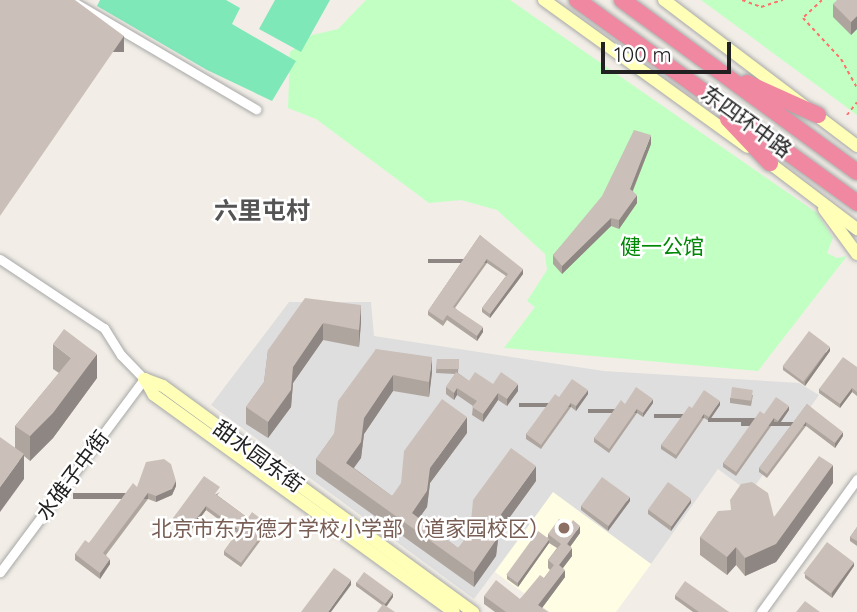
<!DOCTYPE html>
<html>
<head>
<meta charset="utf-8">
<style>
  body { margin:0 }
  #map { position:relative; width:857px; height:612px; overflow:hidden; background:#f2eee7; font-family:Quicksand,"Noto Sans SC",sans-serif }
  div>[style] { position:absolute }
  .residential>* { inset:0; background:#dfdede }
  .education>* { inset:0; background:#fffde3 }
  .park>* { inset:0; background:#c1ffc3 }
  .pitch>* { inset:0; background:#7ee8b9 }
  .path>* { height:2px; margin-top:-1px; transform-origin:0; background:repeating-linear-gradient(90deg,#ff726b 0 3.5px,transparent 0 7px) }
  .roads { filter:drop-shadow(0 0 2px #a8a8a8) drop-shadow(0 0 2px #a8a8a8) }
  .street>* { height:9px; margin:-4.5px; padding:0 4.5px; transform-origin:4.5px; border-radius:4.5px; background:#fff }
  .secondary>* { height:12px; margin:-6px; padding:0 6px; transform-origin:6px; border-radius:6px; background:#ffffb8 }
  .highway>* { height:16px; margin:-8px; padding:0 8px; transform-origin:8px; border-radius:8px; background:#f088a1 }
  .wall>* { inset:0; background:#afa59f }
  .shaded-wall>* { inset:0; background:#8e8682; transform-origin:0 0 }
  .building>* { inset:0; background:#cbc0b9; transform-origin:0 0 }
  .dots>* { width:19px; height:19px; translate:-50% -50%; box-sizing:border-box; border:4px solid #fff; border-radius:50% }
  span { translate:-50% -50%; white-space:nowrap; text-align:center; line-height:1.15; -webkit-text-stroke:5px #fff; paint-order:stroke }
  .street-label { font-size:21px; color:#212121 }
  .park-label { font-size:21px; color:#018805 }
  .education-label { font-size:21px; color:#785e54 }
  .right { translate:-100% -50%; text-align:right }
  .quarter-label { font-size:24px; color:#545454; font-weight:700 }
  .scale { position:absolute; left:601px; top:42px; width:130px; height:32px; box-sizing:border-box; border:4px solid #212121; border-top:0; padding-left:9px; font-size:21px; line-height:24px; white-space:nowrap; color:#212121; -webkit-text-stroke:5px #fff; paint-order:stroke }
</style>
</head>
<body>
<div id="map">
  <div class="residential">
    <div style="clip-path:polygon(289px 302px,371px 302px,374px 336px,604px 371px,799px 383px,819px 395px,750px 493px,718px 469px,651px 564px,553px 493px,474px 599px,211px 405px)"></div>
  </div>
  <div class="education">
    <div style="clip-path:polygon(553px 492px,651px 564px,616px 612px,550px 612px,495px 572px)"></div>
  </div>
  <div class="park">
    <div style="clip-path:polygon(366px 0,510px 0,817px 213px,833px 238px,827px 253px,837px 258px,847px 256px,758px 371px,504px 348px,535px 307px,527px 301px,547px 270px,545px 254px,497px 210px,461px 200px,429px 203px,316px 119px,288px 108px,290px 52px,312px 35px,338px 29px)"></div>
    <div style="clip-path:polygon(701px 0,857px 0,857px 115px,826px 92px)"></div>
  </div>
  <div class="pitch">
    <div style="clip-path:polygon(100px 0,226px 0,240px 8px,232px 24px,296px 61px,272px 101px,207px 70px,97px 6px)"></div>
    <div style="clip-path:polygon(275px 0,330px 0,301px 52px,259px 29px)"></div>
  </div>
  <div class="path">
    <div style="left:742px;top:0;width:20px;rotate:20deg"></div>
    <div style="left:761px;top:7px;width:23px;rotate:-18deg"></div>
    <div style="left:822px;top:0;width:26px;rotate:137deg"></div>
    <div style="left:803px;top:18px;width:56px;rotate:47.2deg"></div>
    <div style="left:841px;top:59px;width:33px;rotate:61deg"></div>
    <div style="left:847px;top:115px;width:16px;rotate:-52deg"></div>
  </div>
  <div class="roads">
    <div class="street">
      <div style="left:70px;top:0;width:216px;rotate:30.4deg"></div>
      <div style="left:0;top:259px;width:125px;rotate:33.6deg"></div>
      <div style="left:104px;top:328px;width:32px;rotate:58deg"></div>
      <div style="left:121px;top:355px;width:33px;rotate:46deg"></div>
      <div style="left:144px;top:379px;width:241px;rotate:126.7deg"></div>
      <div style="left:761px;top:612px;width:164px;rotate:-54.2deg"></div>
    </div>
    <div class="secondary">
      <div style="left:544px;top:0;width:251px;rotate:35.8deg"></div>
      <div style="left:664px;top:0;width:242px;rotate:37.1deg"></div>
      <div style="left:763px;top:158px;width:118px;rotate:37.1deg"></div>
      <div style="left:824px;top:209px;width:56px;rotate:53.7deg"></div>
      <div style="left:144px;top:379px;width:20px;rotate:20deg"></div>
      <div style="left:163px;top:386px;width:384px;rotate:36.1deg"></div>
      <div style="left:145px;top:379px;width:18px;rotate:61deg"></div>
      <div style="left:154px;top:395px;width:370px;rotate:35.9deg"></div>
    </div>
    <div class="highway">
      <div style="left:577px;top:0;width:346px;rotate:35.9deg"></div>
      <div style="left:622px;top:0;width:291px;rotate:36.2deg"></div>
      <div style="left:747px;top:83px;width:78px;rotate:24.3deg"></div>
      <div style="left:728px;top:119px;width:61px;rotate:46.3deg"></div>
    </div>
  </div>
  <div class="wall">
    <div style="clip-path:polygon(857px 0,857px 29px,851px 35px,833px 17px,833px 4px)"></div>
    <div style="clip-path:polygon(651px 144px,633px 191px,637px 203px,619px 229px,611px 226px,562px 274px,553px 264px,553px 255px)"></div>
    <div style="clip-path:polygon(480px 235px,523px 274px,490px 318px,482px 312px,482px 308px,506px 276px,487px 263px,455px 308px,483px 332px,477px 341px,447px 320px,443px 326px,428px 315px,428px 311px)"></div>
    <div style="clip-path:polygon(361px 305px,361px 322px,359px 347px,323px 340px,293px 383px,291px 407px,268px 438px,246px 424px,246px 407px,264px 382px,268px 350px)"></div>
    <div style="clip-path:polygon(53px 344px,97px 378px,53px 438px,30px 461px,24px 456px,24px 479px,15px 448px,15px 426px,59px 373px,53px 369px)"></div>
    <div style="clip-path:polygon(376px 349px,432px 372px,429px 397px,393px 391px,364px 434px,361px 458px,354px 468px,392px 496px,467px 433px,430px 483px,427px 507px,419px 518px,458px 548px,536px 481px,499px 532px,496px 556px,474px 587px,316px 474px,316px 459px,334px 434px)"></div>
    <div style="clip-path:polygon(830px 351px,805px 386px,783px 370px,783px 366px)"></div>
    <div style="clip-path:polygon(437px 359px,459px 359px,458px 373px,469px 381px,493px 384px,518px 391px,507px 406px,498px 400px,483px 422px,472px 415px,473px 406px,457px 395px,454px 400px,446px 394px,446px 387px,455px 374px,436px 373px)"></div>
    <div style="clip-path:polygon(857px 367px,857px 396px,852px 392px,840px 408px,819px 393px,819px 389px)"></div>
    <div style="clip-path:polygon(588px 394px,576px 411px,571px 407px,541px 449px,526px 439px,526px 434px,559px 397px)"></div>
    <div style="clip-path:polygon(753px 395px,751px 406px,730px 403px,730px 398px)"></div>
    <div style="clip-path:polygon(653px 403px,643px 417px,637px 413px,609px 453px,594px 442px,594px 438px,625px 404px)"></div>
    <div style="clip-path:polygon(807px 404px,843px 436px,835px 448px,806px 426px,767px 478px,759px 472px,759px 468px)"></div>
    <div style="clip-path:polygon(720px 405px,709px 421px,704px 418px,676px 459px,661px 449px,661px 445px,692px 408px)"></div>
    <div style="clip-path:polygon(789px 410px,778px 426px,774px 422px,736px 476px,723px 467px,723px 463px,764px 414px)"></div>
    <div style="clip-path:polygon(833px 483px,776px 562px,745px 576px,736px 565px,727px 575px,700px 555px,700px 537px,774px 517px)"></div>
    <div style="clip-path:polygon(176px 486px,172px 495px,156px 502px,148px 499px,106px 555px,110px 564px,100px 579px,75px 560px,75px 554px,89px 543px,137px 487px)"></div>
    <div style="clip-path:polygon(220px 492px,217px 495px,248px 518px,269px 529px,241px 567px,224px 555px,224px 551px,237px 533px,206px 510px,188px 534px,173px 522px,173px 518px)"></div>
    <div style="clip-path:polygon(630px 501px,608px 531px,581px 510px,581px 506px)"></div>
    <div style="clip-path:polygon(691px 503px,671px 531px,648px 514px,648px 510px)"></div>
    <div style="clip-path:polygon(569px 526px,580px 533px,570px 547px,572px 556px,563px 568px,565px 577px,542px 608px,548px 612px,495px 612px,484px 604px,484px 596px,520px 599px,544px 578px,550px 570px,548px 568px,548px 560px,557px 548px,549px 543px,518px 587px,507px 579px,507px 575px,548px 537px,548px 534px)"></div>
    <div style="clip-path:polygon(857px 527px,857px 546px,850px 541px,850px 537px)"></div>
    <div style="clip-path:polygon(854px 566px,832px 598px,805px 578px,805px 574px)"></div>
    <div style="clip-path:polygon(356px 582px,393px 597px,387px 606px,382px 605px,356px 586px)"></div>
    <div style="clip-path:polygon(675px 595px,729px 612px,693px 612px,675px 599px)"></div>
  </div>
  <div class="shaded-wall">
    <div style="clip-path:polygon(857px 16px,857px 29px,851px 35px,851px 22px)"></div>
    <div style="left:124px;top:36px;width:16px;height:219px;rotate:90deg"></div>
    <div style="clip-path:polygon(651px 135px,651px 144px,630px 197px,630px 189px)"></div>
    <div style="clip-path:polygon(637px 195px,637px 203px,619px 229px,619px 220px)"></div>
    <div style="clip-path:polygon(611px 218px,611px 226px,562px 274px,562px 266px)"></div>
    <div style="left:487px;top:259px;width:4px;height:59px;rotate:90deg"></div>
    <div style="clip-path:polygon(523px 269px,523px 274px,490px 318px,490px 314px)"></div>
    <div style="clip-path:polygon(361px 305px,361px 322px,359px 347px,359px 330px)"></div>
    <div style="clip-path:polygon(323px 323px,323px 340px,293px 383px,291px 407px,268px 438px,268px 422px,293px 367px)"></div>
    <div style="clip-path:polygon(483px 327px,483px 332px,477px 341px,477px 336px)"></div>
    <div style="clip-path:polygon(830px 347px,830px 351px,805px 386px,805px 382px)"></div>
    <div style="clip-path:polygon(97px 354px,97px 378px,53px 438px,30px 461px,30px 436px)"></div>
    <div style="clip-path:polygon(432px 357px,432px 372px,429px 397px,429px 382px)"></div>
    <div style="clip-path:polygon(393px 375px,393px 391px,364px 434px,361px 458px,346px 478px,346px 463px,364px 418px)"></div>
    <div style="clip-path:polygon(518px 384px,518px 391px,507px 406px,507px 399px)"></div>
    <div style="clip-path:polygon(457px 388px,457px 395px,454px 400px,454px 393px)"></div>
    <div style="clip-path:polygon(852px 388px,852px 392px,840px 408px,840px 404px)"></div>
    <div style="clip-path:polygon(588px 390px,588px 394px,576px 411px,576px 406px)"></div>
    <div style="clip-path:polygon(498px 393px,498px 400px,483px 422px,483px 414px)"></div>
    <div style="clip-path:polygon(653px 399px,653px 403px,643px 417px,643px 413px)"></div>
    <div style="clip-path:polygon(720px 401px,720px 405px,709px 421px,709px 417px)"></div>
    <div style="left:571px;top:403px;width:4px;height:52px;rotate:90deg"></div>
    <div style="clip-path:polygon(789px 406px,789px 410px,778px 426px,778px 421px)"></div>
    <div style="left:637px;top:409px;width:4px;height:49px;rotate:90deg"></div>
    <div style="left:704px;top:414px;width:4px;height:50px;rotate:90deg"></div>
    <div style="clip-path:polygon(467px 417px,467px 433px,430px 483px,427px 507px,412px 528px,412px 513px,430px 468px)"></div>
    <div style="left:774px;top:418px;width:4px;height:66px;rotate:90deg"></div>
    <div style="left:806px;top:422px;width:4px;height:65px;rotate:90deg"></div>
    <div style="clip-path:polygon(843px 432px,843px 436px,835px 448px,835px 443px)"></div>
    <div style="clip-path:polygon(24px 454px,24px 479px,0 512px,0 487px)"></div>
    <div style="clip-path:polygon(833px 465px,833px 483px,776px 562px,745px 576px,745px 558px)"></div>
    <div style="clip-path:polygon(536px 466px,536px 481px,499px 532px,496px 556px,474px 587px,474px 572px,499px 517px)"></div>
    <div style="clip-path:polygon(176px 481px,176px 486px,172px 495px,156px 502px,156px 496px)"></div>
    <div style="left:148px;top:493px;width:6px;height:75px;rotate:90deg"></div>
    <div style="clip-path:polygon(630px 497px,630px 501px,608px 531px,608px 527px)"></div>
    <div style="clip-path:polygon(691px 499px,691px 503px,671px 531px,671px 527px)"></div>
    <div style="clip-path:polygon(206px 506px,206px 510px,188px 534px,188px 530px)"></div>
    <div style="left:269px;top:525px;width:4px;height:47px;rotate:90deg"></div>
    <div style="clip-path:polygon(580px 526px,580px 533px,567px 551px,567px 544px)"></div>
    <div style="clip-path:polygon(549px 539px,549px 543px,518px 587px,518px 582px)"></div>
    <div style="clip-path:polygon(736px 547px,736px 565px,727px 575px,727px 557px)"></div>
    <div style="clip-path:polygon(572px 548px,572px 556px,559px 573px,559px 565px)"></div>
    <div style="clip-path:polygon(110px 559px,110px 564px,100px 579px,100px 573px)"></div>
    <div style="clip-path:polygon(854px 562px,854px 566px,832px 598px,832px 593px)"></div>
    <div style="clip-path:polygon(565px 570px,565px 577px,539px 612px,538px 605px)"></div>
    <div style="clip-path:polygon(351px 580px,351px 585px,331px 612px,328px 612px)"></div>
    <div style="clip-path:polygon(393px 593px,393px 597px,385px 608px,385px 603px)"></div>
  </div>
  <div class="building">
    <div style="clip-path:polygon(0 0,75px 0,124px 36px,0 216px)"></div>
    <div style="clip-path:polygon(837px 0,857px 0,857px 16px,851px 22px,833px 4px)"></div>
    <div style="clip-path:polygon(634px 130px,651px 135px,630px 189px,637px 195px,619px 220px,611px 218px,562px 266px,553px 255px,602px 196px)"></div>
    <div style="clip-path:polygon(480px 235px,523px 269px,490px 314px,482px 308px,508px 274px,487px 259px,453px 307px,483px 327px,477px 336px,447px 315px,443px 321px,428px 311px)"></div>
    <div style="clip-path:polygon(305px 298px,361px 305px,359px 330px,323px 323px,293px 367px,291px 390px,268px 422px,246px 407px,264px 382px,268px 350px)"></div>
    <div style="clip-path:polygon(64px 329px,97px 354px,53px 413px,30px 436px,15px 426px,71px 358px,53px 344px)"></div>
    <div style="left:809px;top:331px;width:26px;height:44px;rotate:37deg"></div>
    <div style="clip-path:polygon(376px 349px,432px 357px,429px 382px,393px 375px,364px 418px,361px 442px,346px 463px,392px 496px,401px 483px,404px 451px,442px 399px,467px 417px,430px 468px,427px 491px,412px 513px,458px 548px,470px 532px,473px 500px,511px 448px,536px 466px,499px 517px,496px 540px,474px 572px,316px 459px,334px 434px,338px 401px)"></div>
    <div style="clip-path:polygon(843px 357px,857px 367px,857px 392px,852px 388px,840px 404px,819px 389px)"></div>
    <div style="left:437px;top:359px;width:22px;height:10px"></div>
    <div style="clip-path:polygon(456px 372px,469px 381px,475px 372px,493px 384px,501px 372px,518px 384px,507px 399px,498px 393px,483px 414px,472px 407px,477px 401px,457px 388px,454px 393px,446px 387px)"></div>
    <div style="clip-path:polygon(572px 379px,588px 390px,576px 406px,571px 403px,541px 445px,526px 434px,555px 394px,559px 397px)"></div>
    <div style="clip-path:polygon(636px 387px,653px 399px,643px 413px,637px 409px,609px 449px,594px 438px,621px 400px,625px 404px)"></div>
    <div style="left:732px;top:387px;width:21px;height:11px;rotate:8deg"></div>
    <div style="clip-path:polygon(704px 390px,720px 401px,709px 417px,704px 414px,676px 455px,661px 445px,689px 406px,692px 408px)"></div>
    <div style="clip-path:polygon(776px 397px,789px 406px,778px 421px,774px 418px,736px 472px,723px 463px,760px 411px,764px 414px)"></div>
    <div style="clip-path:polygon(807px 404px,843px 432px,835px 443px,806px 422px,767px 474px,759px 468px)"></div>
    <div style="clip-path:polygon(0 437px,24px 454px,0 487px)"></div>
    <div style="clip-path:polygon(819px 456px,833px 465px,776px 544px,745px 558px,736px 547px,727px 557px,700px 537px,718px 511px,731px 510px,730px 500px,741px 484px,752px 482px,768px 493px,774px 517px)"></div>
    <div style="clip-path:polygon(164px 459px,171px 464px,176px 481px,172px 489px,156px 496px,148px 493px,103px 553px,110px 559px,100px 573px,75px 554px,85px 540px,89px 543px,133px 483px,137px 487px,146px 462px)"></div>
    <div style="clip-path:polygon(204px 476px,220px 487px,215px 494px,248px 518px,252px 512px,269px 525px,241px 563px,224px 551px,239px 530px,206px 506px,188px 530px,173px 518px)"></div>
    <div style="left:602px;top:477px;width:34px;height:36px;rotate:36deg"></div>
    <div style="left:668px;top:482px;width:29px;height:34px;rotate:36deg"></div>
    <div style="clip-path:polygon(559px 519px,569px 526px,573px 520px,580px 526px,567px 544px,572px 548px,559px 565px,565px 570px,538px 605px,548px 612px,506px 612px,484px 596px,496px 580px,520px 599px,540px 575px,544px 578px,554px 565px,548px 560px,561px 544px,548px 534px)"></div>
    <div style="clip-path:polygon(857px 527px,857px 541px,850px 537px)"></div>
    <div style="left:538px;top:531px;width:14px;height:54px;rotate:36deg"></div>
    <div style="left:827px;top:542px;width:34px;height:39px;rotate:37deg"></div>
    <div style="clip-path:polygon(334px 568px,351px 580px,328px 612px,301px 612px)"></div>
    <div style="left:364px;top:572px;width:36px;height:13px;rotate:36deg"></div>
    <div style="clip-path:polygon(685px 581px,729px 612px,699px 612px,675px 595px)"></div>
    <div style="clip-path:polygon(805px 601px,820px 612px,796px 612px)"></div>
    <div style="clip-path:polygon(383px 604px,395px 612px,377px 612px)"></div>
  </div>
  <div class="dots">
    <div style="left:564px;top:528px;background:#8d6e63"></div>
  </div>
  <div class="street-label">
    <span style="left:747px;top:121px;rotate:36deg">东四环中路</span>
    <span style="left:259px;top:456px;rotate:36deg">甜水园东街</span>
    <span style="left:72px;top:475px;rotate:-53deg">水碓子中街</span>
  </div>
  <div class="park-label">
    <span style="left:662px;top:246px">健一公馆</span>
  </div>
  <div class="education-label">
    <span class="right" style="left:550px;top:528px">北京市东方德才学校小学部（道家园校区）</span>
  </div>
  <div class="quarter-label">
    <span style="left:262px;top:211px">六里屯村</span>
  </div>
  <div class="scale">100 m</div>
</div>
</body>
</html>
